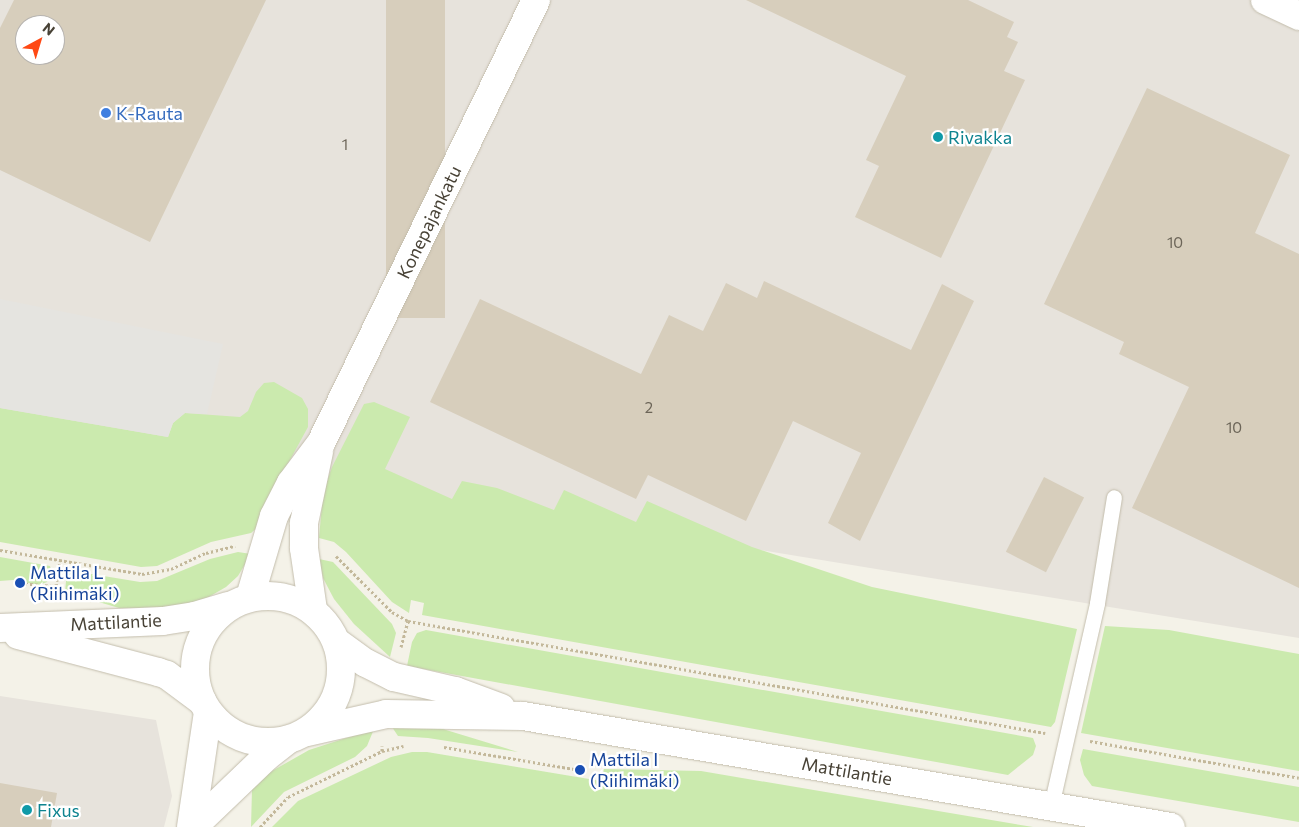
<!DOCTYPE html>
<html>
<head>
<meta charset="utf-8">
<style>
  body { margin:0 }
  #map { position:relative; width:1299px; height:827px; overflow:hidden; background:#f4f2e8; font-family:Commissioner,sans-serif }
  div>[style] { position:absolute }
  .industrial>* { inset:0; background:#e7e3dc }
  .green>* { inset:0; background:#cbeaae }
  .parking>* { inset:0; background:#e5e4e0 }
  .building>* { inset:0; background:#d7cebc; transform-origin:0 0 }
  .path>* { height:3px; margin-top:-1.5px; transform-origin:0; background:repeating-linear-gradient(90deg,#c3b89a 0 2.5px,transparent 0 5px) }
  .roads { filter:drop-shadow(0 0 1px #c3bdac) drop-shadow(0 0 1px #c3bdac) }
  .service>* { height:15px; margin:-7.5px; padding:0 7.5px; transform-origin:7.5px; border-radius:7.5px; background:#fff }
  .minor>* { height:28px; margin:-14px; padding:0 14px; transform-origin:14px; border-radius:14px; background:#fff }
  .tertiary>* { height:28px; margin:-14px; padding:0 14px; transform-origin:14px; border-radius:14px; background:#fff }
  .tertiary>.ring { margin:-14px; padding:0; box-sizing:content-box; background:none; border:28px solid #fff; border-radius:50% }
  .dots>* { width:14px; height:14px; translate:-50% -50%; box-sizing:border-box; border:2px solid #fff; border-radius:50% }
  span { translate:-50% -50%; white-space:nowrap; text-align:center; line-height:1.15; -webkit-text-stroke:4.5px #fff; paint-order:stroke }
  .number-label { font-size:15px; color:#6c6558 }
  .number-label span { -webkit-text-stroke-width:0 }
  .shop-label { font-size:18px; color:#366cbe }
  .left { translate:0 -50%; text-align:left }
  .culture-label { font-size:18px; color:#0d838f }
  .street-label { font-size:18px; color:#484236 }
  .transit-label { font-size:18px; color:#164399 }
  .north { position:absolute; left:15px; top:15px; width:50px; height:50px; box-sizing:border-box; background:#fff; border:1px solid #b6b3af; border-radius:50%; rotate:39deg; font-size:14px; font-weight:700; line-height:20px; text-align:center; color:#484236 }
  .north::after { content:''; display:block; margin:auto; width:18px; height:22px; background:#ff4914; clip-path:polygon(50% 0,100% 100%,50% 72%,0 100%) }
</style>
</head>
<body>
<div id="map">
  <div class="industrial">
    <div style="clip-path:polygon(evenodd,0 0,1299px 0,1299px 638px,0 426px,0 0,25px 25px,55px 25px,55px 55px,25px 55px,25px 25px)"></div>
    <div style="clip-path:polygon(0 696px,156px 720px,172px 796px,164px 827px,0 827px)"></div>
  </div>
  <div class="green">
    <div style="clip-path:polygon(274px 382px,302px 398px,308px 409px,308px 427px,267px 502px,257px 528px,251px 533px,211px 542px,157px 566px,141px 567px,0 542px,0 408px,168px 437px,173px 423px,185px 413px,240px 417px,248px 411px,256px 392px,264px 383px)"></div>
    <div style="clip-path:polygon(374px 402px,410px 417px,385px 469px,452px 499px,462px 481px,497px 488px,554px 510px,564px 490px,636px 522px,647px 501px,752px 547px,872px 587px,1077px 629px,1055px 722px,1051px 727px,422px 615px,424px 603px,411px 600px,409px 613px,392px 602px,346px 552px,334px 542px,319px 538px,323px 493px,332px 467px,364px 404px)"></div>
    <div style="clip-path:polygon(238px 552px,251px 554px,238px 576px,226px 587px,207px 598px,188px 604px,157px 608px,119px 608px,65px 592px,67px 570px,140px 582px,157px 581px,210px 559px)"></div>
    <div style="clip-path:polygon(0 557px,50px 566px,52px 573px,47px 582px,39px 585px,13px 580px,0 581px)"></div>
    <div style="clip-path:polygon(319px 559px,333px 562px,392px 624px,396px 633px,390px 657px,354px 624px,334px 599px,323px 578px)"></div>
    <div style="clip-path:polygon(1105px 626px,1169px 630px,1299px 654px,1299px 771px,1081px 733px)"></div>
    <div style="clip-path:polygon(426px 630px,1033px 738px,1036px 746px,1033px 755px,1008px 775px,407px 666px,412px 642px,417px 633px)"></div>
    <div style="clip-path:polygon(433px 726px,518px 752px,428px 738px,398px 736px,392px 727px)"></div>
    <div style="clip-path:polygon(374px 729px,367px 746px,355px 757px,284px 792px,251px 827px,252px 789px,265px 775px,309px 750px)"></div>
    <div style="clip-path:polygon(1083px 749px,1299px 787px,1299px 822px,1092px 786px,1084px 775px,1080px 760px)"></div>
    <div style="clip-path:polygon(412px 752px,427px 752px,601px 781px,604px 769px,701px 771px,1033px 827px,272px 827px,298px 801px,391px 757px)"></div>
  </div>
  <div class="parking">
    <div style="clip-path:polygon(0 299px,223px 344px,207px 414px,185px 413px,173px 423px,168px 437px,0 408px)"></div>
  </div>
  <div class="building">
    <div style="clip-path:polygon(evenodd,14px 0,266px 0,150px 242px,0 170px,0 28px,14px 0,25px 25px,55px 25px,55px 55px,25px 55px,25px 25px)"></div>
    <div style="left:386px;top:0;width:59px;height:318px"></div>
    <div style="clip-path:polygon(746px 0,968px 0,1014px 22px,1007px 37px,1018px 42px,1004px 71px,1025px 80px,941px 258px,855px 217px,879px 166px,866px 160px,906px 76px)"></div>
    <div style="clip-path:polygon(1147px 88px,1290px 155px,1255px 233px,1299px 254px,1299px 588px,1132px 508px,1189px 387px,1119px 354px,1124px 342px,1044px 304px)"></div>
    <div style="clip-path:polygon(764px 281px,911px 350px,942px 284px,974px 301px,860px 541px,828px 523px,861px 453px,793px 421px,746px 521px,648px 475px,636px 499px,430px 402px,480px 299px,641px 374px,669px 315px,703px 331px,726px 283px,757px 298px)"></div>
    <div style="left:1044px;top:477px;width:45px;height:84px;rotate:27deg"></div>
    <div style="clip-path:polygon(0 783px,57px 793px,51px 827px,0 827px)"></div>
  </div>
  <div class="path">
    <div style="left:0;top:550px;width:144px;rotate:9.6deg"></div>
    <div style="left:142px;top:574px;width:29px;rotate:-10deg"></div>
    <div style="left:171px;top:569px;width:38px;rotate:-25deg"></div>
    <div style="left:206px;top:553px;width:30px;rotate:-14deg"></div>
    <div style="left:336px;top:556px;width:79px;rotate:45deg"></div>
    <div style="left:392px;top:612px;width:18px;rotate:29deg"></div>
    <div style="left:408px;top:621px;width:647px;rotate:9.97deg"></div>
    <div style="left:20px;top:583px;width:36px;rotate:5deg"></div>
    <div style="left:56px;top:586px;width:25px;rotate:-81deg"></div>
    <div style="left:401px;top:647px;width:27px;rotate:-75deg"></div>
    <div style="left:1090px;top:741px;width:212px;rotate:10deg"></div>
    <div style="left:444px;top:747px;width:138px;rotate:9.6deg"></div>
    <div style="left:382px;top:751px;width:22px;rotate:-13deg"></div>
    <div style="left:260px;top:827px;width:41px;rotate:-47deg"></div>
    <div style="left:288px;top:797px;width:105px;rotate:-26.1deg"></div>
    <div style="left:382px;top:751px;width:5px;rotate:-90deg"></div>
  </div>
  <div class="roads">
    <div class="service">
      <div style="left:1051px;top:806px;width:208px;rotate:-77.2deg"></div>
      <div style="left:1097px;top:603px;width:107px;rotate:-80.9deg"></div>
    </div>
    <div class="minor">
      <div style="left:1265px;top:0;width:38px;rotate:25deg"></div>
      <div style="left:250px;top:597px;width:84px;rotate:-73.5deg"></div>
      <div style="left:274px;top:516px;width:37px;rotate:-63deg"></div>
      <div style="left:291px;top:483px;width:50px;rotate:-53.1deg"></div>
      <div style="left:321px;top:443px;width:492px;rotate:-64.1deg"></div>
      <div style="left:313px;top:610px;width:63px;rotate:-98.3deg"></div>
      <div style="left:304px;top:548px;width:25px;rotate:-90deg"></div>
      <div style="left:304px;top:523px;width:73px;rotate:-78.1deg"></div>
      <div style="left:191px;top:827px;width:116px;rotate:-81.6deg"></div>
      <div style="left:193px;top:827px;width:101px;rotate:-43.8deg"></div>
      <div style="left:266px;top:757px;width:28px;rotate:-38deg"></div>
    </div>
    <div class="tertiary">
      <div class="ring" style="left:195px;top:596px;width:118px;height:118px"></div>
      <div style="left:0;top:628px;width:163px;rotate:-2.5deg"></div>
      <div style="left:163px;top:621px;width:32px;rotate:-9deg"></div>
      <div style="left:195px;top:616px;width:34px;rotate:-17deg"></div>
      <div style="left:18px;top:635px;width:145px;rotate:14.8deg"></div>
      <div style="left:158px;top:672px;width:9px;rotate:18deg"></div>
      <div style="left:167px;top:675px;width:44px;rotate:36.6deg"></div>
      <div style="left:338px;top:643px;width:34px;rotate:36deg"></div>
      <div style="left:366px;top:663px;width:31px;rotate:27deg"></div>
      <div style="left:394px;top:677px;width:63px;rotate:12.9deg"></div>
      <div style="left:455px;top:691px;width:49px;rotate:20.3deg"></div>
      <div style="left:307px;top:732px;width:81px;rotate:-12.8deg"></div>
      <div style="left:386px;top:714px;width:137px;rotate:0.8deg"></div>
      <div style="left:523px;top:716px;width:657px;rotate:9.72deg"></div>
    </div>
  </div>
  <div class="dots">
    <div style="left:106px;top:113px;background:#3f7fe0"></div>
    <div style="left:938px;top:137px;background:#0f9aa8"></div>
    <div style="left:20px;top:583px;background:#1a4fb4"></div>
    <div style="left:580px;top:770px;background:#1a4fb4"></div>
    <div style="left:27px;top:810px;background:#0f9aa8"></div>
  </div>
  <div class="number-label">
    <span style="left:345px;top:145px">1</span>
    <span style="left:1175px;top:243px">10</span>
    <span style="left:649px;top:408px">2</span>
    <span style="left:1234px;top:428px">10</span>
  </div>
  <div class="shop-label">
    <span class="left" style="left:116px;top:113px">K-Rauta</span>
  </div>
  <div class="culture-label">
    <span class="left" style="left:948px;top:137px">Rivakka</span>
    <span class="left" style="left:37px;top:810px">Fixus</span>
  </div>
  <div class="street-label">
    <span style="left:429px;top:222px;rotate:-64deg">Konepajankatu</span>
    <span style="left:116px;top:622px;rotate:-3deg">Mattilantie</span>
    <span style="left:847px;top:771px;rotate:10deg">Mattilantie</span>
  </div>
  <div class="transit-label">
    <span class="left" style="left:30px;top:583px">Mattila L<br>(Riihimäki)</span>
    <span class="left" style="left:590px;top:770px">Mattila I<br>(Riihimäki)</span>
  </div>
  <div class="north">N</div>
</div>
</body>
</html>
